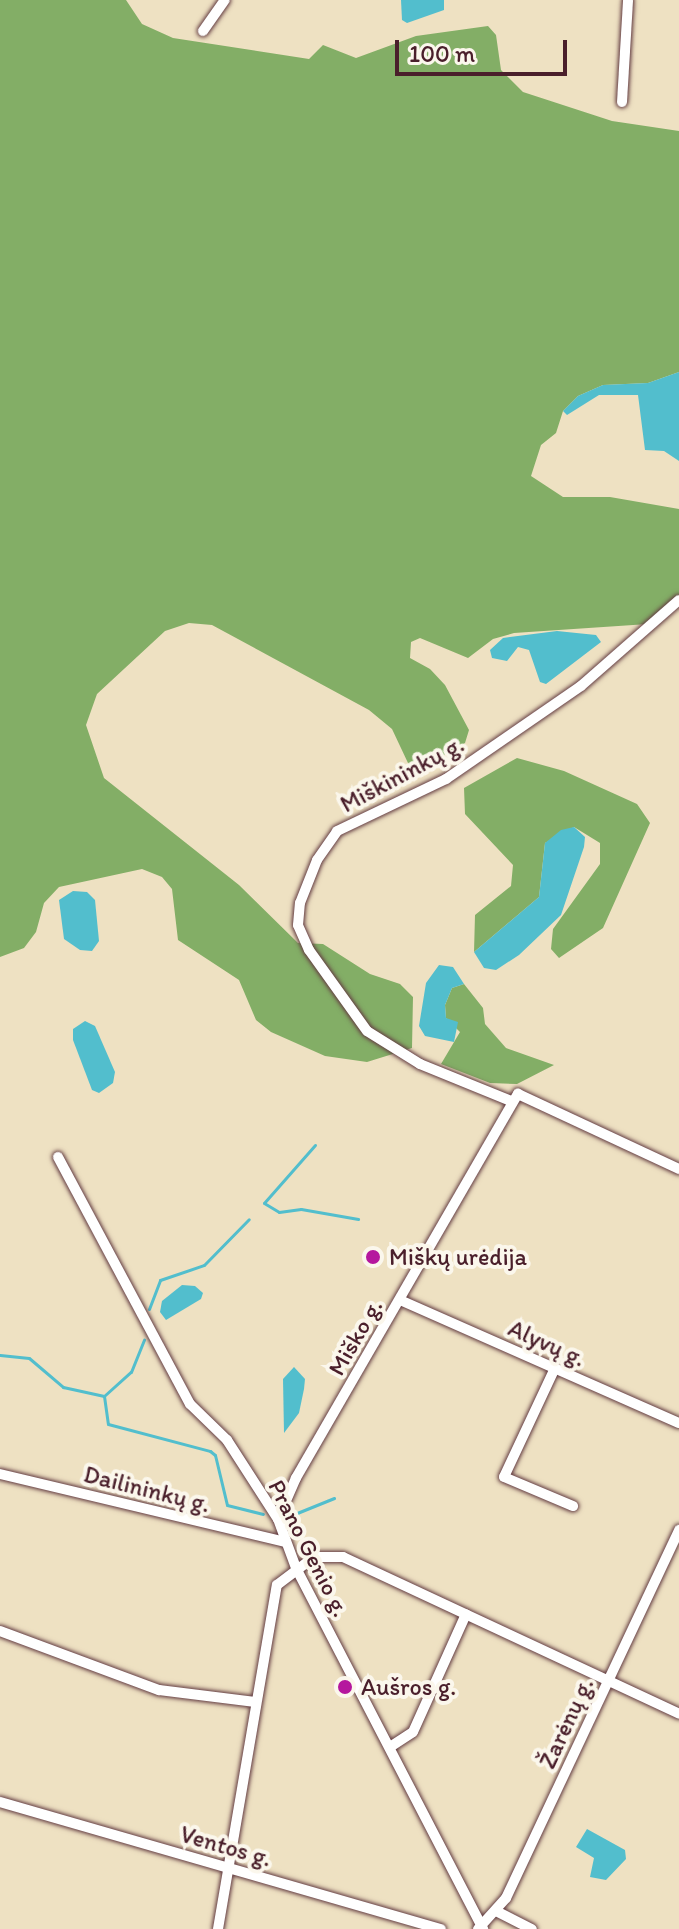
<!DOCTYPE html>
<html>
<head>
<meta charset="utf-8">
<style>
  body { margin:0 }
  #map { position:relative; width:679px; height:1929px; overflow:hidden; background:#eee1c2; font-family:Itim,sans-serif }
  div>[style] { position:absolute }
  .forest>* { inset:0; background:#83ae66 }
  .water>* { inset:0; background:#52becd }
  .stream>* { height:3px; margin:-1.5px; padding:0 1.5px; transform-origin:1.5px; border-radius:1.5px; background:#52becd }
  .roads { filter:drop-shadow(0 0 2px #633c42) drop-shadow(0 0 2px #633c42) }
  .minor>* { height:10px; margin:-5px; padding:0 5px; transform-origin:5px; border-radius:5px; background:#fff }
  .dots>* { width:22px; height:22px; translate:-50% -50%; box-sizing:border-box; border:4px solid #fbf7ec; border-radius:50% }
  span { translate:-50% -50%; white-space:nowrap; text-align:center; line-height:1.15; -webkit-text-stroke:8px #fbf7ec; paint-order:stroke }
  .street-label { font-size:24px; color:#4a1f2b }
  .poi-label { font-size:24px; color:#4a1f2b }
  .left { translate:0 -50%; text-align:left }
  .scale { position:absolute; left:395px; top:40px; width:172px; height:36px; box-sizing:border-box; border:4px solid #4a1f2b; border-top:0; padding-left:10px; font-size:24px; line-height:28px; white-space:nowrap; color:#4a1f2b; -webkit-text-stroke:6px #fbf7ec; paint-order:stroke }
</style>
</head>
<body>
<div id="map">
  <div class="forest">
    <div style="clip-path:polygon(0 0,126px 0,142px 24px,173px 38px,309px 59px,323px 45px,356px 58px,416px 36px,488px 26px,496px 35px,501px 70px,523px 92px,612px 121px,679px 131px,679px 372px,648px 383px,603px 385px,578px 396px,563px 411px,556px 433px,541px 445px,531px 476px,563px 497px,610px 497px,679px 509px,679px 595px,648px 624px,514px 633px,493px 639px,468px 658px,420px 638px,411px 642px,410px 658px,430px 669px,445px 685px,469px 730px,465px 743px,421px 768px,408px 763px,392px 729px,369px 710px,212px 625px,189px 623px,165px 631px,97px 694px,86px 725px,104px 778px,239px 885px,298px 943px,323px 944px,370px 974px,400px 984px,413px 997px,412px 1048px,367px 1062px,325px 1056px,271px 1032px,256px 1020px,239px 980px,178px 940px,172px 889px,162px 877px,142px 869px,59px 887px,44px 903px,36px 932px,24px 948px,0 957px)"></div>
    <div style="clip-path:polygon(517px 758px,564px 771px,637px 804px,650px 823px,603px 928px,559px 958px,551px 949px,553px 929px,600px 864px,600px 843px,574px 827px,545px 843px,539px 897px,474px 952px,475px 915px,511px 886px,513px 865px,465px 814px,464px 788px)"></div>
    <div style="clip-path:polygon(464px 984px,483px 1008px,485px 1024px,506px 1048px,554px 1065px,517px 1084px,490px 1083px,441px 1064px,460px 1032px,446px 1018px,445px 1005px,452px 988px)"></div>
  </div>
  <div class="water">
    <div style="clip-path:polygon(401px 0,444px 0,444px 10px,407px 23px,402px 20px)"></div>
    <div style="clip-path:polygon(679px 372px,679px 461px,664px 451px,645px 450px,638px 395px,599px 395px,567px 415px,563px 411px,578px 396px,603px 385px,648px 383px)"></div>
    <div style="clip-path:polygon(557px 631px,596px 635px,601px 642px,546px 684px,540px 682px,529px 650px,518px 647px,507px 661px,492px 658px,490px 650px,503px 638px)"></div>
    <div style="clip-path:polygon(574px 827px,585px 837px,584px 847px,561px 915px,519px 955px,496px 970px,484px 968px,474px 952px,539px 897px,545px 843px,561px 830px)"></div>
    <div style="clip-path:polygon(73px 891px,87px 892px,95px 900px,99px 941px,92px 951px,80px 950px,64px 939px,59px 900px)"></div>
    <div style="clip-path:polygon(439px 965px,453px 967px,464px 984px,452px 988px,445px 1005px,446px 1018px,458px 1022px,454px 1042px,425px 1036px,419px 1026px,426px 983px)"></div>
    <div style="clip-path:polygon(85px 1021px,95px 1026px,115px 1072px,113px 1083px,99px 1093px,92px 1090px,73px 1040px,73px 1029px)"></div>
    <div style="clip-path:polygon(182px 1285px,195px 1286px,203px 1293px,201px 1299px,166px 1320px,160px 1312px,162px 1301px)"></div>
    <div style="clip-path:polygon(294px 1367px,305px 1379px,304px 1389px,299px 1413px,284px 1433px,283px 1379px)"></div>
    <div style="clip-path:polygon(587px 1829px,625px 1850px,626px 1859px,606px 1880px,590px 1877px,594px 1858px,576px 1847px)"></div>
  </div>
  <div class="stream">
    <div style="left:315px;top:1145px;width:77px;rotate:131.3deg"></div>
    <div style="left:264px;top:1203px;width:17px;rotate:31deg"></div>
    <div style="left:279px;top:1212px;width:22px;rotate:-8deg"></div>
    <div style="left:301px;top:1209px;width:58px;rotate:10deg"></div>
    <div style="left:149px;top:1309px;width:31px;rotate:-69deg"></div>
    <div style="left:160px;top:1280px;width:46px;rotate:-18.8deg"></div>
    <div style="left:204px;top:1265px;width:64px;rotate:-45.6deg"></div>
    <div style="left:0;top:1355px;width:29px;rotate:6deg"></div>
    <div style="left:29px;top:1358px;width:45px;rotate:40.5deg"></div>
    <div style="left:63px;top:1387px;width:42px;rotate:12.4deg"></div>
    <div style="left:104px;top:1396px;width:36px;rotate:-42deg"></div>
    <div style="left:131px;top:1372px;width:35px;rotate:-68deg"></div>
    <div style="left:104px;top:1396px;width:28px;rotate:82deg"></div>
    <div style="left:108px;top:1424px;width:106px;rotate:14.8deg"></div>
    <div style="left:210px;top:1451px;width:6px;rotate:39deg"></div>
    <div style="left:215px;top:1455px;width:51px;rotate:76.5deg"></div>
    <div style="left:227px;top:1505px;width:37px;rotate:14deg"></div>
    <div style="left:297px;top:1513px;width:40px;rotate:-22deg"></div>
  </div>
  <div class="roads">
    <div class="minor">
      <div style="left:203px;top:31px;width:38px;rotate:-55deg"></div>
      <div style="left:622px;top:102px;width:102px;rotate:-86.6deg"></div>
      <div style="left:511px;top:1101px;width:98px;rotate:-157.9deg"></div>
      <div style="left:420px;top:1064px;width:62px;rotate:-148.1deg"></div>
      <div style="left:367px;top:1031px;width:100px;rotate:-125.6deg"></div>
      <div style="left:309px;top:950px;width:27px;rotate:-114deg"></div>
      <div style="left:298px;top:925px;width:22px;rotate:-85deg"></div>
      <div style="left:300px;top:903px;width:46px;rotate:-68.4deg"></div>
      <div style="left:317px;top:860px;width:35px;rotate:-55deg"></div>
      <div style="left:337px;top:831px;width:121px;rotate:-25.5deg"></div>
      <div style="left:446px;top:779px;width:164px;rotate:-34.6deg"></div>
      <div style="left:581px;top:686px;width:130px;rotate:-41.3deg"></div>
      <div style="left:58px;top:1157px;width:280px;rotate:61.9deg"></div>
      <div style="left:190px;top:1404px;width:52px;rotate:44.2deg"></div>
      <div style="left:227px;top:1440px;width:94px;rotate:57.2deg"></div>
      <div style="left:278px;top:1519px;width:52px;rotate:69.8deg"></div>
      <div style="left:296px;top:1568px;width:407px;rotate:62.6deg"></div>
      <div style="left:400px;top:1300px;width:305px;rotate:23.8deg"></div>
      <div style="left:555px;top:1368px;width:120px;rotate:115.1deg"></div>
      <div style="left:504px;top:1477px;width:75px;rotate:22.8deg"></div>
      <div style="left:0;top:1474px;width:294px;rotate:13.4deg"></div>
      <div style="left:278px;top:1519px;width:45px;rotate:-66.3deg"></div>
      <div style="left:296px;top:1478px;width:444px;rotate:-60deg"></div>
      <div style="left:518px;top:1094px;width:178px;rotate:25deg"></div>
      <div style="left:0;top:1631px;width:170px;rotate:20.4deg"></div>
      <div style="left:159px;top:1690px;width:97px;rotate:7.1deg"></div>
      <div style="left:390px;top:1747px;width:27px;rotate:-33deg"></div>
      <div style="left:413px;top:1732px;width:129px;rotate:-65.8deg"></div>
      <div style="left:0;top:1802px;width:459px;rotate:16.1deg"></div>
      <div style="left:498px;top:1912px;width:38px;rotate:27deg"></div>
      <div style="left:218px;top:1929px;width:349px;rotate:-80.3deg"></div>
      <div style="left:277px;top:1585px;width:46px;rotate:-37.1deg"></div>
      <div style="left:314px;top:1557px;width:29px"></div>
      <div style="left:343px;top:1557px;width:371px;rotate:25deg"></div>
      <div style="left:478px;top:1929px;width:42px;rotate:-47.9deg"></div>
      <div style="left:506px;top:1898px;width:407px;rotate:-64.8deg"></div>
    </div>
  </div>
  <div class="dots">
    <div style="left:373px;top:1257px;background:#b5179e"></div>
    <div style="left:345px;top:1687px;background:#b5179e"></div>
  </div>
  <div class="street-label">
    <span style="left:402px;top:774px;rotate:-28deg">Miškininkų g.</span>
    <span style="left:355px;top:1337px;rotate:-60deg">Miško g.</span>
    <span style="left:547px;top:1343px;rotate:24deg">Alyvų g.</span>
    <span style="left:147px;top:1489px;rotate:14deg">Dailininkų g.</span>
    <span style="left:309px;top:1548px;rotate:63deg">Prano Genio g.</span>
    <span style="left:566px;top:1723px;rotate:-65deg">Žarėnų g.</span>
    <span style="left:226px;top:1846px;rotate:16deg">Ventos g.</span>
  </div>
  <div class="poi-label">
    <span class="left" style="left:389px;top:1257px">Miškų urėdija</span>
    <span class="left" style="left:361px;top:1687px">Aušros g.</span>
  </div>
  <div class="scale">100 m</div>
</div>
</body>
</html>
